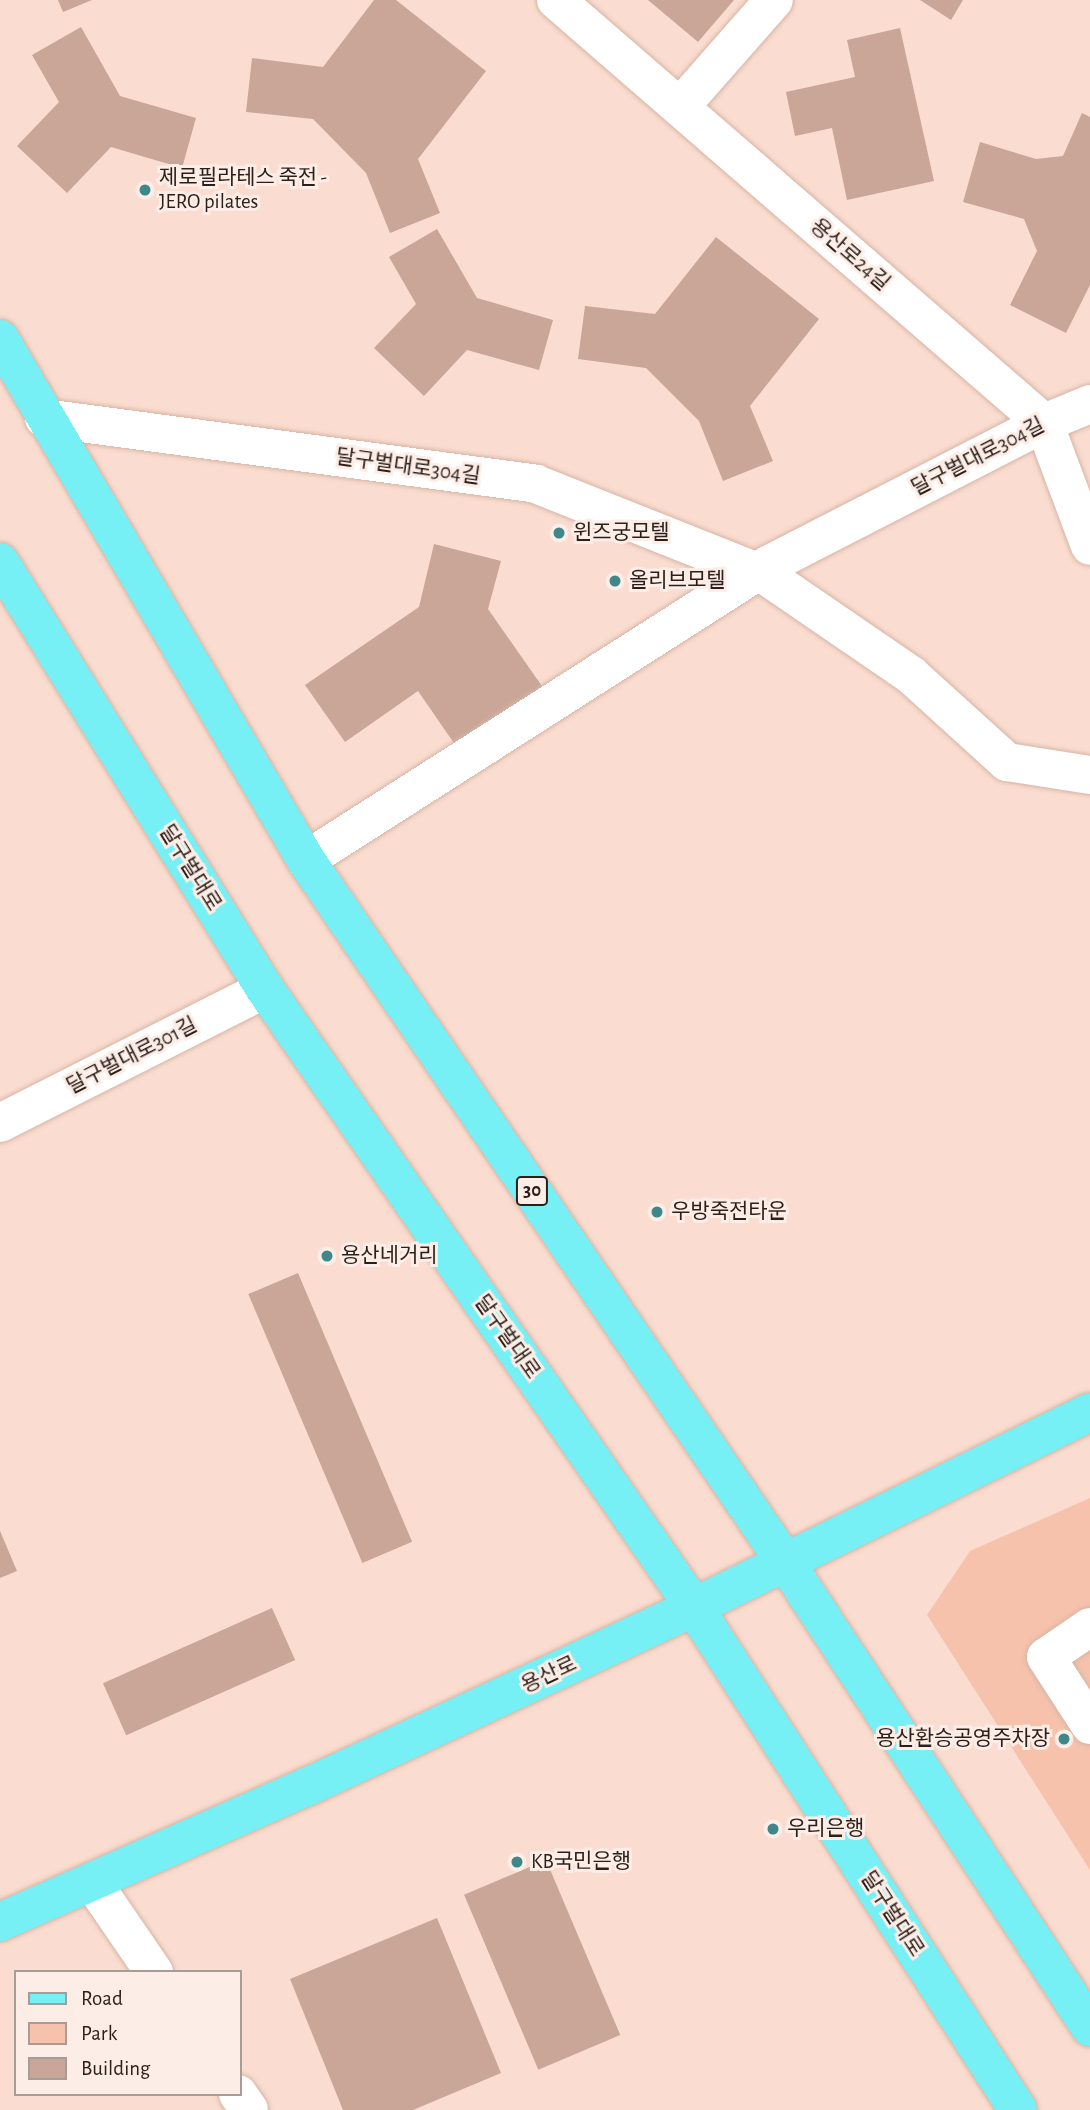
<!DOCTYPE html>
<html>
<head>
<meta charset="utf-8">
<style>
  body { margin:0 }
  #map { position:relative; width:1090px; height:2110px; overflow:hidden; background:#faddd0; font-family:"Alegreya Sans","Noto Sans KR",sans-serif }
  div>[style] { position:absolute }
  .green>* { inset:0; background:#f6c2ac }
  .building>* { inset:0; background:#c9a697; transform-origin:0 0 }
  .roads { filter:drop-shadow(0 0 2px #d7b4a5) drop-shadow(0 0 2px #d7b4a5) }
  .minor>* { height:38px; margin:-19px; padding:0 19px; transform-origin:19px; border-radius:19px; background:#fff }
  .major>* { height:38px; margin:-19px; padding:0 19px; transform-origin:19px; border-radius:19px; background:#76f0f5 }
  .dots>* { width:19px; height:19px; translate:-50% -50%; box-sizing:border-box; border:4px solid #fcede7; border-radius:50% }
  span { translate:-50% -50%; white-space:nowrap; text-align:center; line-height:1.15; -webkit-text-stroke:6px #fcede7; paint-order:stroke }
  .shield-label span { padding:2px 5px; background:#fcede7; border:2px solid; border-radius:5px; -webkit-text-stroke-width:0 }
  .shield-label { font-size:19px; color:#2c1f19; font-weight:700 }
  .poi-label { font-size:21px; color:#2c1f19 }
  .left { translate:0 -50%; text-align:left }
  .right { translate:-100% -50%; text-align:right }
  .street-label { font-size:21px; color:#2c1f19 }
  .legend { position:absolute; left:14px; top:1970px; width:228px; height:126px; box-sizing:border-box; background:#fcede7; border:2px solid #a99b95; margin:0; padding:9px 12px; list-style:none; font-size:21px; color:#2c1f19 }
  .legend li { display:flex; align-items:center; gap:14px; height:35px }
  .legend b { width:35px; border:2px solid #a99b95 }
</style>
</head>
<body>
<div id="map">
  <div class="green">
    <div style="clip-path:polygon(1090px 1498px,1090px 1870px,927px 1615px,970px 1551px)"></div>
  </div>
  <div class="building">
    <div style="clip-path:polygon(58px 0,92px 0,63px 12px)"></div>
    <div style="clip-path:polygon(374px 0,396px 0,486px 71px,418px 159px,440px 213px,390px 233px,366px 173px,313px 119px,246px 112px,252px 58px,323px 67px)"></div>
    <div style="clip-path:polygon(648px 0,734px 0,698px 42px)"></div>
    <div style="clip-path:polygon(920px 0,963px 0,951px 20px)"></div>
    <div style="clip-path:polygon(81px 27px,120px 96px,196px 118px,182px 168px,111px 147px,67px 193px,17px 146px,59px 102px,32px 55px)"></div>
    <div style="clip-path:polygon(900px 28px,934px 181px,847px 200px,832px 128px,795px 136px,786px 92px,855px 77px,847px 40px)"></div>
    <div style="clip-path:polygon(1082px 113px,1090px 117px,1090px 285px,1066px 333px,1010px 305px,1037px 251px,1024px 219px,963px 202px,980px 142px,1036px 159px,1063px 156px)"></div>
    <div style="clip-path:polygon(437px 229px,477px 298px,553px 320px,539px 370px,467px 350px,424px 396px,374px 348px,416px 304px,389px 257px)"></div>
    <div style="clip-path:polygon(716px 237px,819px 319px,750px 406px,773px 461px,723px 481px,699px 421px,646px 368px,578px 359px,585px 306px,655px 314px)"></div>
    <div style="clip-path:polygon(434px 544px,501px 561px,488px 609px,544px 689px,458px 749px,418px 691px,345px 742px,305px 685px,419px 607px)"></div>
    <div style="left:298px;top:1273px;width:292px;height:54px;rotate:67deg"></div>
    <div style="clip-path:polygon(0 1531px,17px 1571px,0 1578px)"></div>
    <div style="left:272px;top:1608px;width:57px;height:185px;rotate:66deg"></div>
    <div style="left:546px;top:1860px;width:190px;height:89px;rotate:67deg"></div>
    <div style="clip-path:polygon(437px 1918px,501px 2073px,413px 2110px,343px 2110px,290px 1979px)"></div>
  </div>
  <div class="roads">
    <div class="minor">
      <div style="left:556px;top:0;width:646px;rotate:40.92deg"></div>
      <div style="left:1044px;top:423px;width:131px;rotate:69.5deg"></div>
      <div style="left:680px;top:107px;width:142px;rotate:-48.7deg"></div>
      <div style="left:44px;top:418px;width:496px;rotate:7.6deg"></div>
      <div style="left:536px;top:484px;width:246px;rotate:21.7deg"></div>
      <div style="left:765px;top:575px;width:177px;rotate:34.4deg"></div>
      <div style="left:911px;top:675px;width:130px;rotate:42.2deg"></div>
      <div style="left:1007px;top:762px;width:84px;rotate:8.9deg"></div>
      <div style="left:306px;top:860px;width:548px;rotate:-32.56deg"></div>
      <div style="left:768px;top:565px;width:310px;rotate:-27.2deg"></div>
      <div style="left:1044px;top:423px;width:50px;rotate:-22.4deg"></div>
      <div style="left:0;top:1123px;width:297px;rotate:-26.8deg"></div>
      <div style="left:1090px;top:1627px;width:53px;rotate:145.7deg"></div>
      <div style="left:1046px;top:1657px;width:81px;rotate:57.1deg"></div>
      <div style="left:93px;top:1883px;width:108px;rotate:55.6deg"></div>
      <div style="left:238px;top:2094px;width:19px;rotate:55deg"></div>
    </div>
    <div class="major">
      <div style="left:0;top:339px;width:604px;rotate:59.57deg"></div>
      <div style="left:306px;top:860px;width:851px;rotate:55.68deg"></div>
      <div style="left:786px;top:1563px;width:555px;rotate:56.77deg"></div>
      <div style="left:0;top:562px;width:503px;rotate:58.18deg"></div>
      <div style="left:265px;top:989px;width:752px;rotate:55.23deg"></div>
      <div style="left:694px;top:1607px;width:598px;rotate:57.21deg"></div>
      <div style="left:0;top:1922px;width:338px;rotate:-23.8deg"></div>
      <div style="left:309px;top:1786px;width:425px;rotate:-24.9deg"></div>
      <div style="left:694px;top:1607px;width:441px;rotate:-26.2deg"></div>
    </div>
  </div>
  <div class="dots">
    <div style="left:145px;top:190px;background:#3e878a"></div>
    <div style="left:559px;top:533px;background:#3e878a"></div>
    <div style="left:615px;top:581px;background:#3e878a"></div>
    <div style="left:657px;top:1212px;background:#3e878a"></div>
    <div style="left:327px;top:1256px;background:#3e878a"></div>
    <div style="left:1064px;top:1739px;background:#3e878a"></div>
    <div style="left:773px;top:1829px;background:#3e878a"></div>
    <div style="left:517px;top:1862px;background:#3e878a"></div>
  </div>
  <div class="shield-label">
    <span style="left:532px;top:1191px">30</span>
  </div>
  <div class="poi-label">
    <span class="left" style="left:159px;top:190px">제로필라테스 죽전 -<br>JERO pilates</span>
    <span class="left" style="left:573px;top:533px">윈즈궁모텔</span>
    <span class="left" style="left:629px;top:581px">올리브모텔</span>
    <span class="left" style="left:671px;top:1212px">우방죽전타운</span>
    <span class="left" style="left:341px;top:1256px">용산네거리</span>
    <span class="right" style="left:1050px;top:1739px">용산환승공영주차장</span>
    <span class="left" style="left:787px;top:1829px">우리은행</span>
    <span class="left" style="left:531px;top:1862px">KB국민은행</span>
  </div>
  <div class="street-label">
    <span style="left:850px;top:255px;rotate:41deg">용산로24길</span>
    <span style="left:978px;top:457px;rotate:-27deg">달구벌대로304길</span>
    <span style="left:408px;top:467px;rotate:8deg">달구벌대로304길</span>
    <span style="left:190px;top:868px;rotate:58deg">달구벌대로</span>
    <span style="left:132px;top:1056px;rotate:-27deg">달구벌대로301길</span>
    <span style="left:507px;top:1337px;rotate:55deg">달구벌대로</span>
    <span style="left:549px;top:1675px;rotate:-25deg">용산로</span>
    <span style="left:892px;top:1914px;rotate:57deg">달구벌대로</span>
  </div>
  <ul class="legend">
  <li><b style="height:9px;background:#76f0f5"></b>Road</li>
  <li><b style="height:19px;background:#f6c2ac"></b>Park</li>
  <li><b style="height:19px;background:#c9a697"></b>Building</li>
  </ul>
</div>
</body>
</html>
